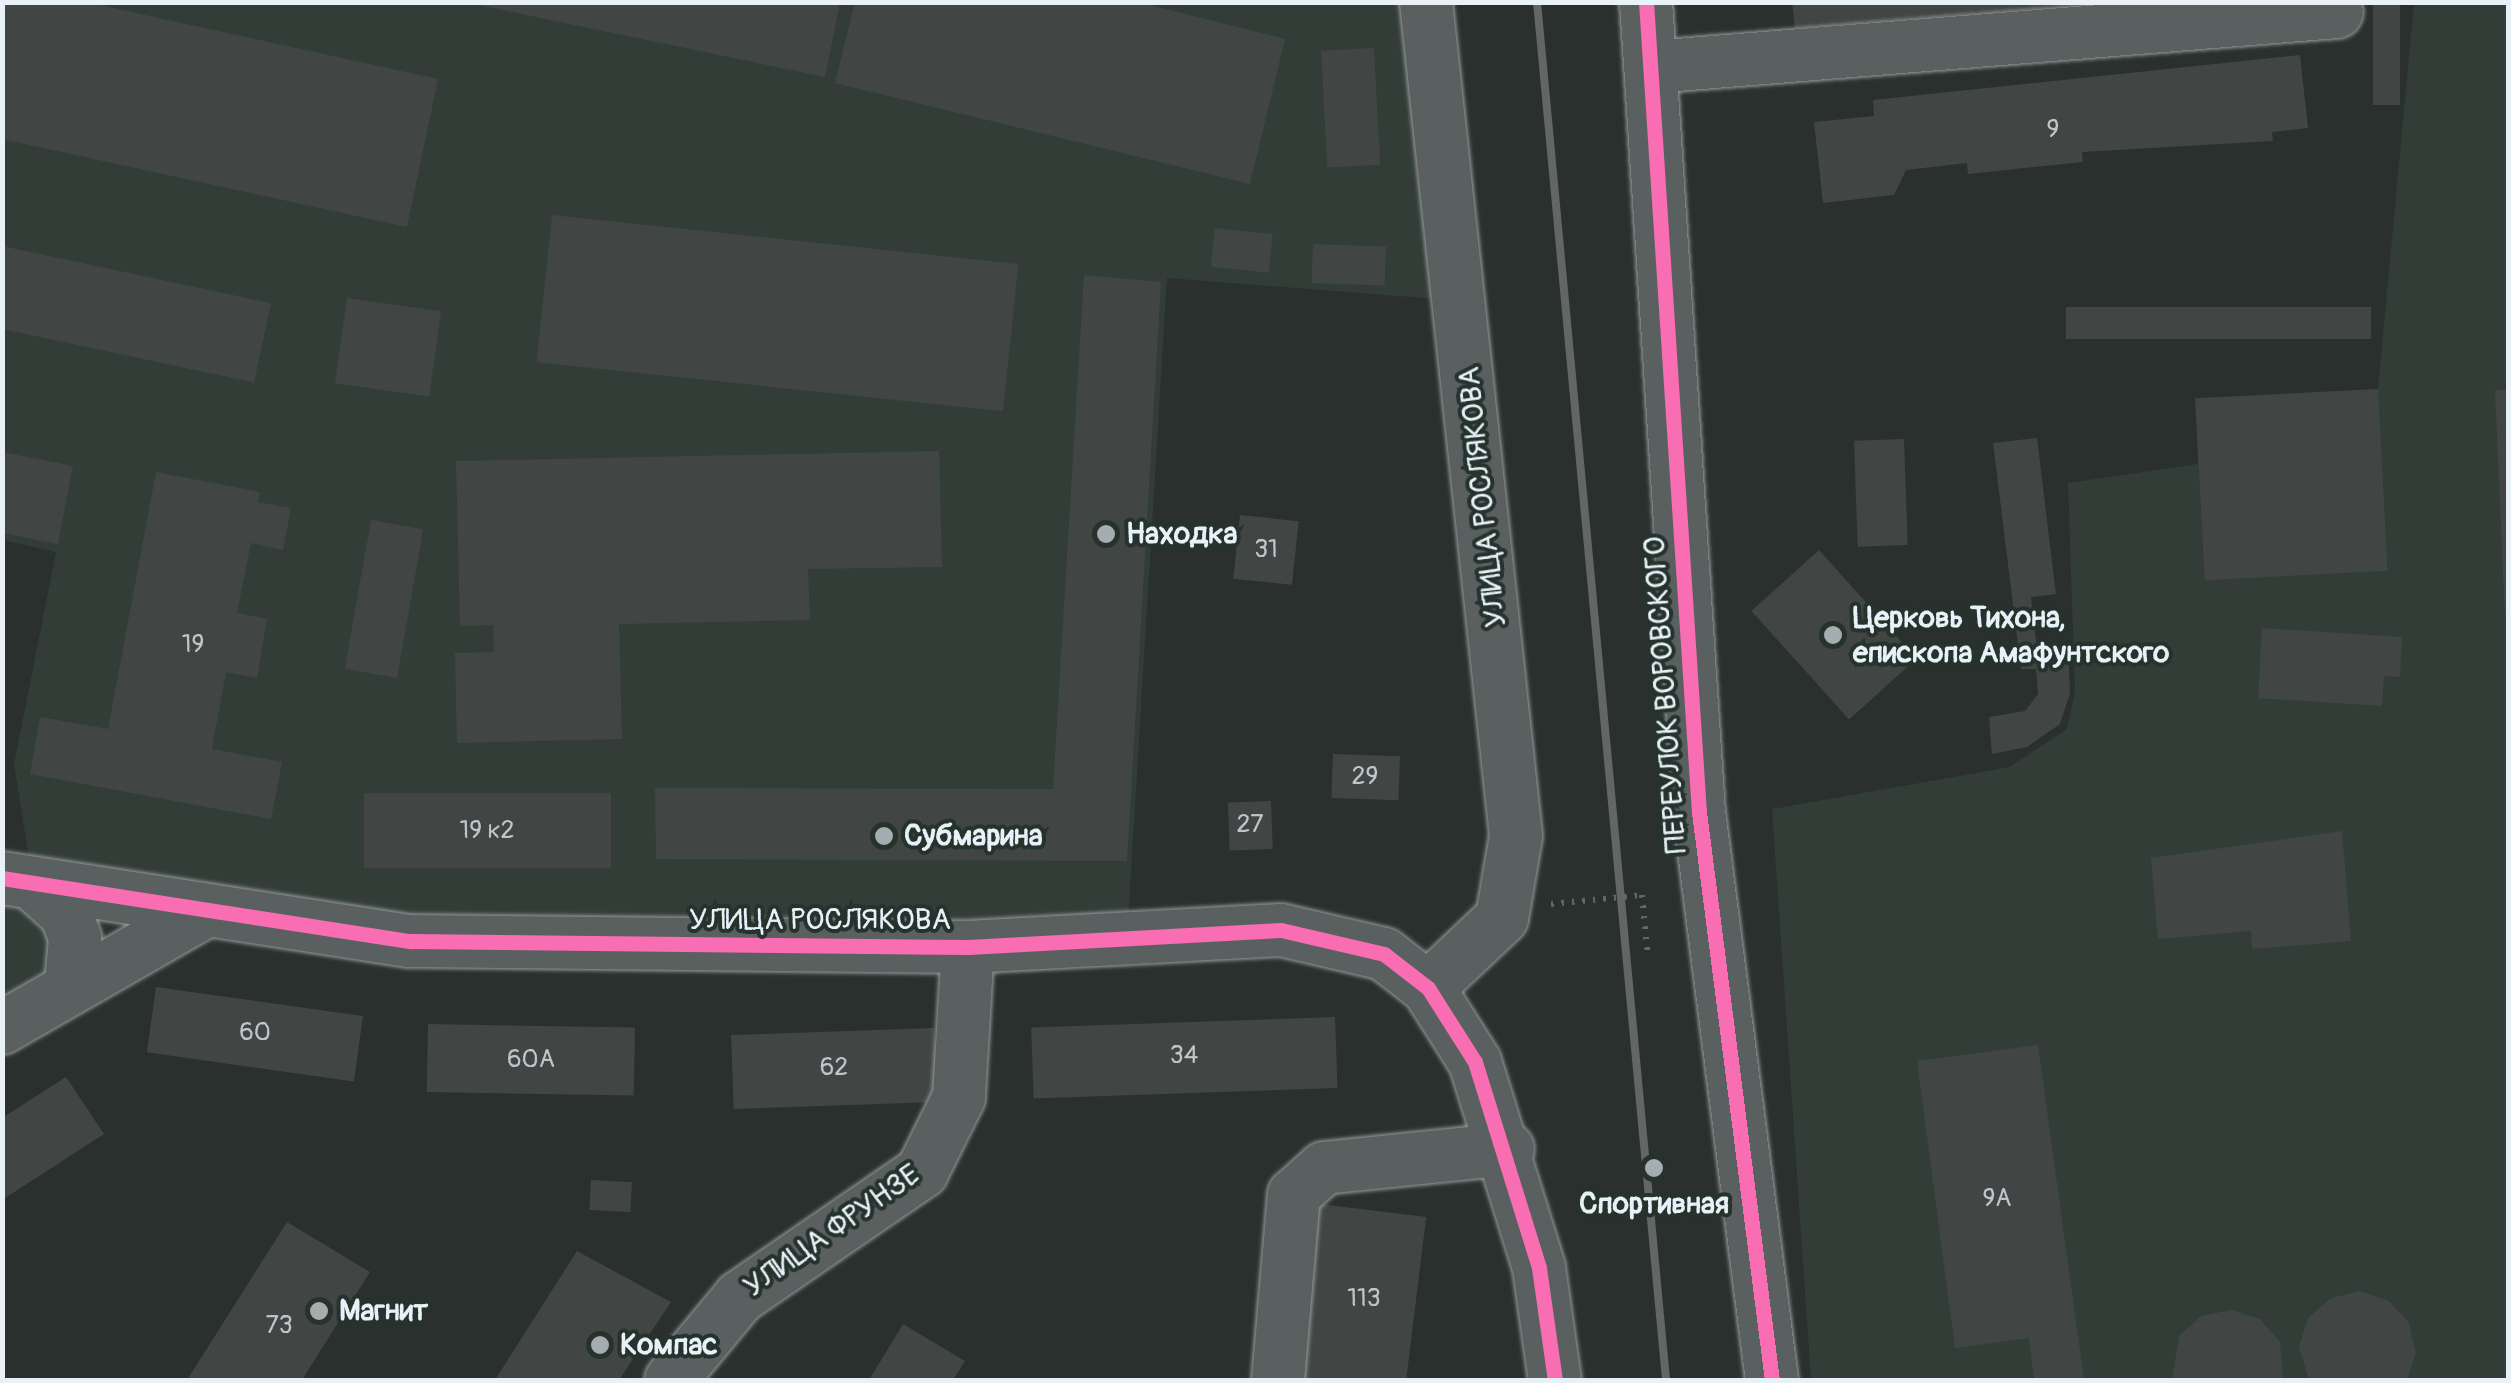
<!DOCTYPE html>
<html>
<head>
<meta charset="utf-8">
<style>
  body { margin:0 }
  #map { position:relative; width:2511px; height:1383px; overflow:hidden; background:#29302d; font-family:Pangolin,sans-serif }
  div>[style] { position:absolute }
  .built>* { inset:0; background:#323d38 }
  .building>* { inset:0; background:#414644; transform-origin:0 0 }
  .path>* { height:6px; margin-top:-3px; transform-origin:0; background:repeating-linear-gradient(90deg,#626665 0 2.5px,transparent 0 10.5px) }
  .roads { filter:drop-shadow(0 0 2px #959a9a) drop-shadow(0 0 2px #959a9a) }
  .minor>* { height:52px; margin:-26px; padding:0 26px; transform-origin:26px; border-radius:26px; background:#5a6060 }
  .rail>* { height:8px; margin:-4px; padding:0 4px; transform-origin:4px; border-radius:4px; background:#626665 }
  .cycleway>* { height:15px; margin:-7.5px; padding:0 7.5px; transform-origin:7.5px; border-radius:7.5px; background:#f96db3 }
  .dots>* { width:28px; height:28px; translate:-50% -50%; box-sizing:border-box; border:5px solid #26332d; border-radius:50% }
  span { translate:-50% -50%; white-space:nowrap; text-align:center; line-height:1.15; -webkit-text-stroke:8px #26332d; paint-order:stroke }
  .number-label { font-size:25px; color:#bec6cb }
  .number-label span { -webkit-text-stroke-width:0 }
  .street-label { font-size:30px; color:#e8f1f8 }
  .poi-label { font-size:30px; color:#e8f1f8; font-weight:700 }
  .left { translate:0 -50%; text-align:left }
  .frame { position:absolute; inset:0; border:5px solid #e8f1f8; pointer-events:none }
</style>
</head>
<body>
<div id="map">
  <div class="built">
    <div style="clip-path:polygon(3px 3px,1426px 3px,1463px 301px,1167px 278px,1127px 938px,559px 948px,36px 884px,75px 938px,3px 1028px,3px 878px,33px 883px,14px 764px,56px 552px,3px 540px)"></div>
    <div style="clip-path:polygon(2414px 3px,2508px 3px,2508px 1380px,1811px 1380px,1772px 809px,2010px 767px,2067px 729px,2075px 690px,2068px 483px,2198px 464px,2195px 398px,2378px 389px)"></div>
  </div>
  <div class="building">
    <div style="clip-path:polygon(2px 2px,86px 2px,438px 79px,407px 227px,2px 139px)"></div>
    <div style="clip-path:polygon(464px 2px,840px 2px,825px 77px)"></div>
    <div style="clip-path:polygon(855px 2px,1137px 2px,1285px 39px,1250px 184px,835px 83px)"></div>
    <div style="clip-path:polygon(1792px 2px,2077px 2px,2077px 5px,1795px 28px)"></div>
    <div style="left:2373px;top:2px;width:27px;height:103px"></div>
    <div style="left:1374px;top:48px;width:117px;height:53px;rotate:87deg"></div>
    <div style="clip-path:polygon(2300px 55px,2308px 128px,2272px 132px,2273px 141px,2082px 152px,2083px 162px,1968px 174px,1967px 163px,1906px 170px,1894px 195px,1823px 203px,1814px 122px,1874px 116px,1873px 100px)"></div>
    <div style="left:552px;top:215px;width:469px;height:148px;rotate:6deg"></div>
    <div style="left:1215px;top:228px;width:58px;height:39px;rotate:6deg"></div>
    <div style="left:1313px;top:244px;width:73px;height:39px;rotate:2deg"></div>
    <div style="left:2px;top:246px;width:275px;height:81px;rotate:12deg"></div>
    <div style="clip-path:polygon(1084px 275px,1161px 282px,1127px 861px,656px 859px,655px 788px,1053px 789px)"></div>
    <div style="left:347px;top:298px;width:95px;height:86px;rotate:8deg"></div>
    <div style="left:2371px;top:307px;width:32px;height:305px;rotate:90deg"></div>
    <div style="left:2378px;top:389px;width:182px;height:183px;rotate:87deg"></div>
    <div style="clip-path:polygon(2495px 390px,2508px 390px,2508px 616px,2505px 616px)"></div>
    <div style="clip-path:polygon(2037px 438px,2056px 594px,2031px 597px,2037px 649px,2068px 645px,2070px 693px,2060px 724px,2027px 747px,1992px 754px,1989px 717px,2025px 711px,2038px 694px,2036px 669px,2021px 669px,1993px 443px)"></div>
    <div style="left:1904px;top:439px;width:106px;height:50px;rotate:88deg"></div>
    <div style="clip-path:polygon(939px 451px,942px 567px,808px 569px,810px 620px,619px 624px,622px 739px,457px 743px,455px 653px,494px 652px,493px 625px,460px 626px,456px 461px)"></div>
    <div style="clip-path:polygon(2px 452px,73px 466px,58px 544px,2px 533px)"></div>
    <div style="clip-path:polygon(156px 472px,260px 492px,258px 502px,291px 508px,283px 550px,251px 543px,237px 613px,267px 619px,257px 678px,226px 672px,212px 749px,282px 762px,271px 819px,30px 774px,40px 717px,108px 729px)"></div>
    <div style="left:1240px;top:515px;width:59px;height:64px;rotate:6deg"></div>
    <div style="left:371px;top:520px;width:53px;height:151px;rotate:10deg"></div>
    <div style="left:1819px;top:550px;width:146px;height:91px;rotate:48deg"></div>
    <div style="clip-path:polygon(2262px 628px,2402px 637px,2400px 677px,2384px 676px,2382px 706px,2258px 698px)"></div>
    <div style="left:1333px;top:754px;width:67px;height:44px;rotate:2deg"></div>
    <div style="left:611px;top:793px;width:75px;height:247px;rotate:90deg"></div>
    <div style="left:1271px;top:801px;width:48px;height:43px;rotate:88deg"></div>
    <div style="clip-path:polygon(2342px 831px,2351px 941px,2252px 949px,2251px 931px,2158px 939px,2151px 858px)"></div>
    <div style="left:156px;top:987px;width:209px;height:66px;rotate:8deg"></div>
    <div style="left:1335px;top:1017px;width:71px;height:304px;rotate:88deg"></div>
    <div style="left:428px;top:1024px;width:207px;height:68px;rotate:1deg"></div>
    <div style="left:934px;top:1028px;width:74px;height:203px;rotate:88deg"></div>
    <div style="clip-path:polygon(2038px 1045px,2084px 1380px,2034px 1380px,2029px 1338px,1955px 1348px,1917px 1061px)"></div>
    <div style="clip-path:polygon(66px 1077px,104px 1134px,2px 1200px,2px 1118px)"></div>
    <div style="left:591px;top:1180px;width:41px;height:30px;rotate:3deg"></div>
    <div style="left:1320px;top:1204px;width:107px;height:177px;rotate:7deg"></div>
    <div style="clip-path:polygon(287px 1222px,370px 1272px,302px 1380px,187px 1380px)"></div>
    <div style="clip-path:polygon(577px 1251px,671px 1302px,619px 1380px,495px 1380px)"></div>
    <div style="clip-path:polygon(2360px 1291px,2389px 1301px,2409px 1323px,2416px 1353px,2407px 1380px,2309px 1380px,2299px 1347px,2308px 1318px,2331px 1298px)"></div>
    <div style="clip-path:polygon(2231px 1310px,2260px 1319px,2280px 1342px,2283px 1380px,2172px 1380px,2179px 1336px,2201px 1316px)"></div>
    <div style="clip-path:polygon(903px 1324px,965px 1361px,953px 1380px,869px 1380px)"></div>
  </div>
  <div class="path">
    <div style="left:1551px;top:904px;width:91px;rotate:-5.6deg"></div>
    <div style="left:1642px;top:895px;width:62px;rotate:84.5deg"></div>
  </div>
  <div class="roads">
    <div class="minor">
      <div style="left:1426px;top:2px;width:839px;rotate:83.84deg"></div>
      <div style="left:1516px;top:836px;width:83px;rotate:99.7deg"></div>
      <div style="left:1502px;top:918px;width:102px;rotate:136.6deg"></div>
      <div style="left:1646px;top:2px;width:812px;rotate:86.26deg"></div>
      <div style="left:1699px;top:812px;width:573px;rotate:82.68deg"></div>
      <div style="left:1652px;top:67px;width:687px;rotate:-4.59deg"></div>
      <div style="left:2px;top:878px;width:413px;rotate:8.8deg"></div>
      <div style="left:410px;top:941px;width:558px;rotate:0.62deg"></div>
      <div style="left:968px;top:947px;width:313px;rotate:-3.1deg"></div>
      <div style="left:1281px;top:930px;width:106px;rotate:13.1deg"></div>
      <div style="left:1384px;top:954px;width:56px;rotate:37.7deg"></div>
      <div style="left:1428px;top:988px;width:88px;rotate:57.6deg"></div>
      <div style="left:1475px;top:1062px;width:216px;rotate:72.7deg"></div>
      <div style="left:1539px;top:1268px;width:113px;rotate:81.9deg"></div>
      <div style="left:33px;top:884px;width:45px;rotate:42.3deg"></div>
      <div style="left:66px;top:914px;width:26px;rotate:69deg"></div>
      <div style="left:75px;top:938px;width:46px;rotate:95deg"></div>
      <div style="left:2px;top:1028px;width:228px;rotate:-29.9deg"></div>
      <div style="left:671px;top:1380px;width:108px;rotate:-50.3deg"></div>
      <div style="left:740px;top:1297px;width:221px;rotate:-34.5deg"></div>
      <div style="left:922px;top:1172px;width:84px;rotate:-63.7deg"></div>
      <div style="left:959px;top:1097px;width:150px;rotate:-86.6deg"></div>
      <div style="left:1278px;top:1380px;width:186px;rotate:-85.1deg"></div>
      <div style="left:1294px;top:1195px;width:40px;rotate:-42deg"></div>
      <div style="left:1324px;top:1168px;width:185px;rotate:-5.9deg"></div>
    </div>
  </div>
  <div class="rail">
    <div style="left:1537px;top:2px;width:1384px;rotate:84.65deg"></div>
  </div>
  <div class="cycleway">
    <div style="left:1646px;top:2px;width:812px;rotate:86.26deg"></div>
    <div style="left:1699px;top:812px;width:573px;rotate:82.68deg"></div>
    <div style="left:2px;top:878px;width:413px;rotate:8.8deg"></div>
    <div style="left:410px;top:941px;width:558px;rotate:0.62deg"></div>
    <div style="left:968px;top:947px;width:313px;rotate:-3.1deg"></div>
    <div style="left:1281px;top:930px;width:106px;rotate:13.1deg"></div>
    <div style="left:1384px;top:954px;width:56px;rotate:37.7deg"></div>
    <div style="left:1428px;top:988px;width:88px;rotate:57.6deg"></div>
    <div style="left:1475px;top:1062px;width:216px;rotate:72.7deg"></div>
    <div style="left:1539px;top:1268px;width:113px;rotate:81.9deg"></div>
  </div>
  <div class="dots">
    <div style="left:1106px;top:534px;background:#a5adb1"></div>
    <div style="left:1833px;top:635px;background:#a5adb1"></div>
    <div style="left:884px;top:836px;background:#a5adb1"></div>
    <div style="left:1654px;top:1168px;background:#a5adb1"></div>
    <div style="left:319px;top:1311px;background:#a5adb1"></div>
    <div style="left:600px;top:1345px;background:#a5adb1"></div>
  </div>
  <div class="number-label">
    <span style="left:2053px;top:130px">9</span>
    <span style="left:1266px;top:550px">31</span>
    <span style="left:193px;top:645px">19</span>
    <span style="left:1365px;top:777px">29</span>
    <span style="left:1250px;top:825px">27</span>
    <span style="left:487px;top:831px">19 к2</span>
    <span style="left:255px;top:1033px">60</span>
    <span style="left:1184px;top:1056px">34</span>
    <span style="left:531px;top:1060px">60А</span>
    <span style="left:834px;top:1068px">62</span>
    <span style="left:1997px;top:1199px">9А</span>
    <span style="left:1364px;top:1299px">113</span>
    <span style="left:279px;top:1326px">73</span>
  </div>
  <div class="street-label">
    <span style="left:1483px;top:497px;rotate:-96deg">УЛИЦА РОСЛЯКОВА</span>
    <span style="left:1666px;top:695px;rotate:-94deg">ПЕРЕУЛОК ВОРОВСКОГО</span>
    <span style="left:820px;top:920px">УЛИЦА РОСЛЯКОВА</span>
    <span style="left:832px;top:1231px;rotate:-35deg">УЛИЦА ФРУНЗЕ</span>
  </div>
  <div class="poi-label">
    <span class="left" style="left:1126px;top:534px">Находка</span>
    <span class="left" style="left:1853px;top:635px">Церковь Тихона,<br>епископа Амафунтского</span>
    <span class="left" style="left:904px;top:836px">Субмарина</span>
    <span style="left:1654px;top:1204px">Спортивная</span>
    <span class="left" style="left:339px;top:1311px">Магнит</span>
    <span class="left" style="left:620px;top:1345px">Компас</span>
  </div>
  <div class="frame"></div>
</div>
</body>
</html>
